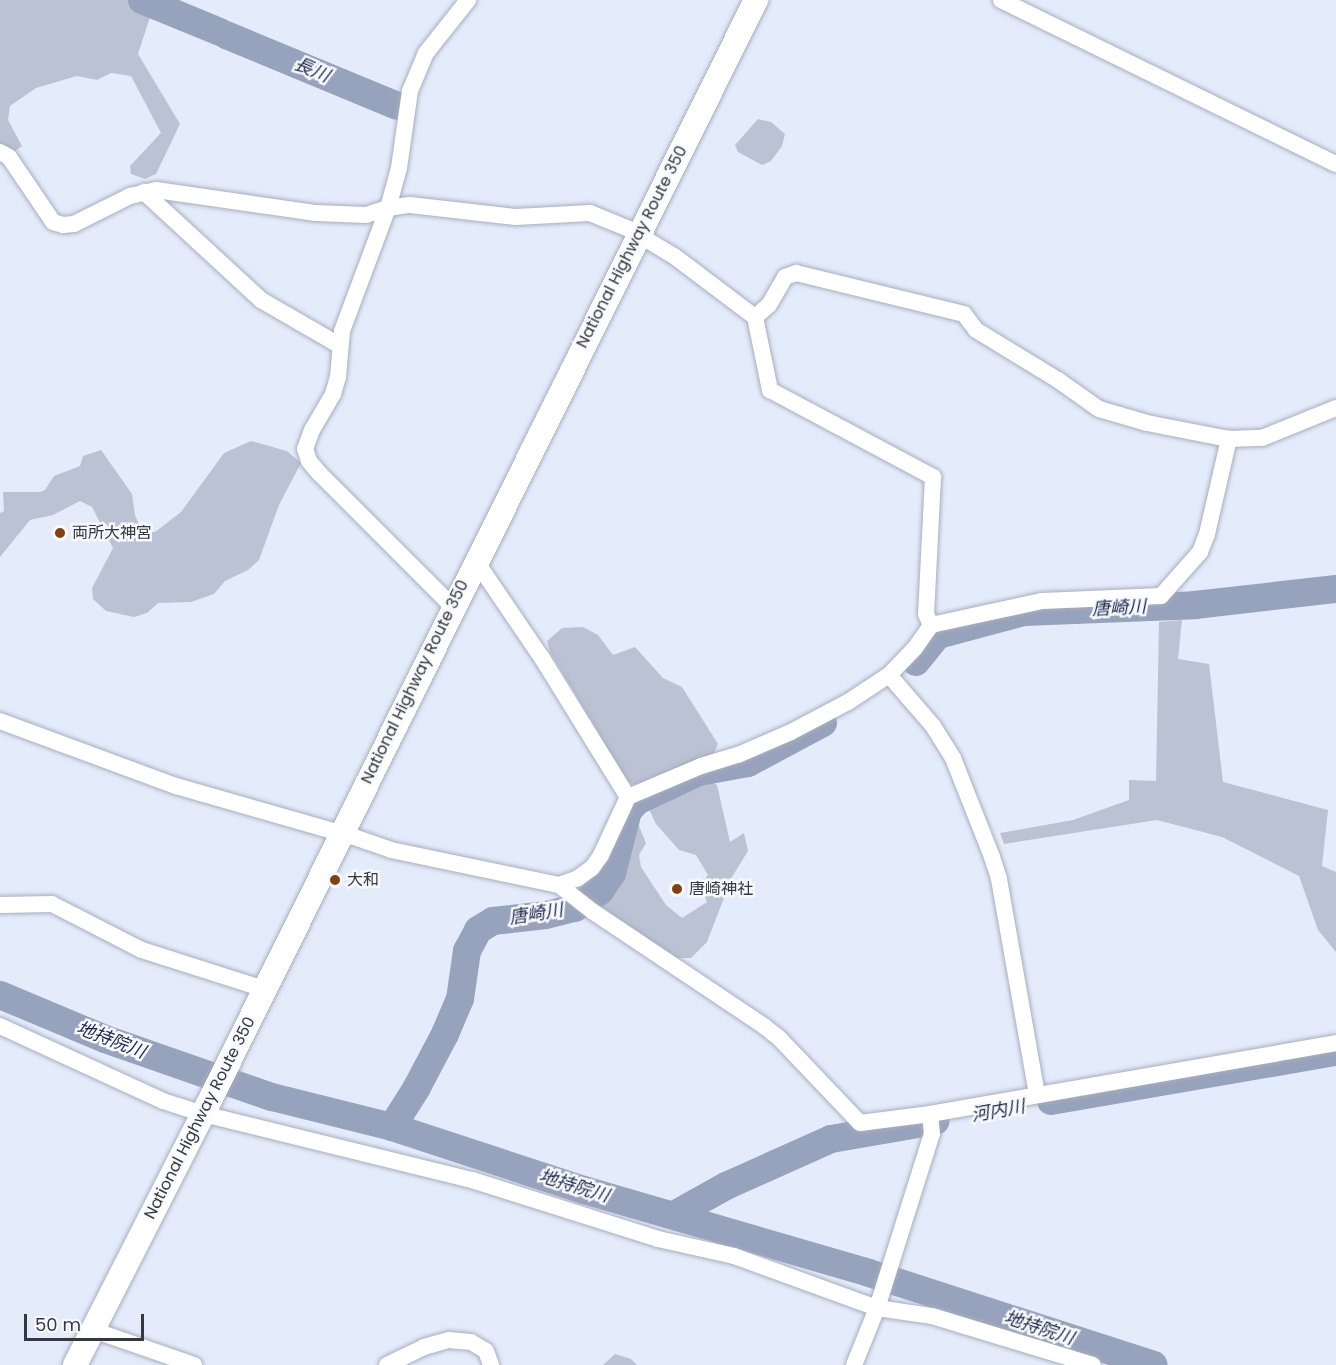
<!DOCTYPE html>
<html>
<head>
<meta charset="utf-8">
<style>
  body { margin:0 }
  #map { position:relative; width:1336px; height:1365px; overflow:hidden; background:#e4ecfc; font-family:Poppins,"Noto Sans JP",sans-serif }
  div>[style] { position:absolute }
  .green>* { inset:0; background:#bac2d4 }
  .river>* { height:28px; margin:-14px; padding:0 14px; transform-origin:14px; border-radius:14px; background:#97a2bd }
  .roads { filter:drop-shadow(0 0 2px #a7aebe) drop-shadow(0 0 2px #a7aebe) }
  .minor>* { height:16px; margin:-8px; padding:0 8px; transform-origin:8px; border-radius:8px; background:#fff }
  .highway>* { height:24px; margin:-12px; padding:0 12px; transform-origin:12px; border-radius:12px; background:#fff }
  .dots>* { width:16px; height:16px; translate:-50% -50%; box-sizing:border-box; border:3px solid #f7f9fc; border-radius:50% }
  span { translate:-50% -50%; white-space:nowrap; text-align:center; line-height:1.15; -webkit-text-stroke:5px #f7f9fc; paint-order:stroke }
  .street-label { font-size:16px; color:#35383e }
  .poi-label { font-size:16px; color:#35383e }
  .left { translate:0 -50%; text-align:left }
  .water-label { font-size:18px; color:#19274d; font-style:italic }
  .scale { position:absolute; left:24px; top:1314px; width:120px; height:27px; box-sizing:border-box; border:3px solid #35383e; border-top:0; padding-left:8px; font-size:18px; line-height:21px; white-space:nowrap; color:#35383e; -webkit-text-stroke:4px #f7f9fc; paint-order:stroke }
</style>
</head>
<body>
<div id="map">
  <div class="green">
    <div style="clip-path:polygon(0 0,127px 0,152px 11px,138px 54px,180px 124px,156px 174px,145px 179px,131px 174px,130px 166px,161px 133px,131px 76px,111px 73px,97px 80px,77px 76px,36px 88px,10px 106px,8px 120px,22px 146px,12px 153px,0 147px)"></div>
    <div style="clip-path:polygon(758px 119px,771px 122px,785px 134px,782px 146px,771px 161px,762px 165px,738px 152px,735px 145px)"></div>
    <div style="clip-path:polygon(251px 441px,287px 451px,301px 463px,279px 505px,259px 560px,248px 570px,225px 581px,214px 594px,191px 602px,158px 603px,147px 613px,134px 617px,106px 611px,93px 599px,92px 588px,113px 548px,92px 507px,80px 501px,53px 515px,30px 520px,0 557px,0 513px,4px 511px,3px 492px,40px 492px,45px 490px,54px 476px,80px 466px,83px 456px,101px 450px,132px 494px,135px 515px,141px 529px,155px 532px,181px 512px,224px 453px)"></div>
    <div style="clip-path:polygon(1182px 620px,1178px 659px,1209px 664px,1223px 782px,1328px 810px,1322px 866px,1336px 872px,1336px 952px,1318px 930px,1299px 876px,1222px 837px,1157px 820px,1004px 844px,1000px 833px,1073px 820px,1129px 800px,1129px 780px,1156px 781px,1159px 622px)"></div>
    <div style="clip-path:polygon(583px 627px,598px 635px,613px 655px,635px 647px,663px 678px,682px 687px,718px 744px,714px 753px,638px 786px,628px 782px,550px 652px,547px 641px,562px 628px)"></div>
    <div style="clip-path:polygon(704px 778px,717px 785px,730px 842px,744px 833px,748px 851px,732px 877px,707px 942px,691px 958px,675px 958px,577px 892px,608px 857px,626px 845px,628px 825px,632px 819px,639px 826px,646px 843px,639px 855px,641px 867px,666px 905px,682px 918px,707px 902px,700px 885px,708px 875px,696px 855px,679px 850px,656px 824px,648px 807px)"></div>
    <div style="clip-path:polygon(615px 1354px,631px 1359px,637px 1365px,603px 1365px)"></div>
  </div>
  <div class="river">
    <div style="left:142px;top:0;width:84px;rotate:22.3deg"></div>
    <div style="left:226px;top:35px;width:185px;rotate:22.5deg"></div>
    <div style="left:916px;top:662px;width:35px;rotate:-51deg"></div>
    <div style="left:938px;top:635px;width:89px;rotate:-15deg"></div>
    <div style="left:1024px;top:612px;width:171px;rotate:-2.3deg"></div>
    <div style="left:1195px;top:605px;width:142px;rotate:-6.5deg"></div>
    <div style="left:0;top:995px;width:114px;rotate:22.7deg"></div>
    <div style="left:105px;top:1039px;width:177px;rotate:19.2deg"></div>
    <div style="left:272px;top:1097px;width:124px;rotate:14deg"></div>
    <div style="left:392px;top:1127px;width:202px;rotate:18.2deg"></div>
    <div style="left:584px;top:1190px;width:297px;rotate:16.2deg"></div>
    <div style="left:869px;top:1273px;width:299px;rotate:17.9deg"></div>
    <div style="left:1051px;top:1101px;width:289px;rotate:-9.8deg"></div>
    <div style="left:392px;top:1127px;width:45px;rotate:-57.7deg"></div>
    <div style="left:416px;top:1089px;width:62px;rotate:-62.2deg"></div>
    <div style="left:445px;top:1034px;width:38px;rotate:-67deg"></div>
    <div style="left:460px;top:999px;width:49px;rotate:-81.7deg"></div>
    <div style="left:467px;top:951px;width:24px;rotate:-62deg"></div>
    <div style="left:478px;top:930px;width:17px;rotate:-31deg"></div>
    <div style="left:493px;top:921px;width:53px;rotate:-6.5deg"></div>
    <div style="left:546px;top:915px;width:30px;rotate:-14deg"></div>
    <div style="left:575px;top:908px;width:30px;rotate:-34deg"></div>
    <div style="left:600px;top:891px;width:22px;rotate:-56deg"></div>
    <div style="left:612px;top:873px;width:64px;rotate:-75.5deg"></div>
    <div style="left:628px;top:811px;width:13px;rotate:-48deg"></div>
    <div style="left:637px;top:801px;width:68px;rotate:-25.1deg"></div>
    <div style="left:699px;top:772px;width:50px;rotate:-10.4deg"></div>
    <div style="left:748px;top:763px;width:85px;rotate:-28.1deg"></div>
    <div style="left:674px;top:1215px;width:60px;rotate:-29.1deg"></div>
    <div style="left:726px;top:1186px;width:115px;rotate:-24.1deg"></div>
    <div style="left:831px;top:1139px;width:106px;rotate:-9.8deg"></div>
  </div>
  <div class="roads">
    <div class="minor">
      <div style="left:1001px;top:0;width:373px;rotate:26.1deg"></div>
      <div style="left:0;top:152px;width:10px;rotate:29deg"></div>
      <div style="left:9px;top:157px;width:78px;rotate:55.9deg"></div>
      <div style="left:53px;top:222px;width:10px;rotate:17deg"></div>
      <div style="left:63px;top:225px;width:11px;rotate:-5deg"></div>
      <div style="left:74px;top:224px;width:63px;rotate:-26.6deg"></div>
      <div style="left:130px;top:196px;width:27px;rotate:-13deg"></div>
      <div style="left:156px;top:190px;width:162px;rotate:8.2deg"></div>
      <div style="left:316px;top:213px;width:50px;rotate:2.3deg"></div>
      <div style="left:366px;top:215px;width:23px;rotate:-18deg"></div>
      <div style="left:388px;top:208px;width:22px;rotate:-8deg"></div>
      <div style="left:410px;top:205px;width:107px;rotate:6.5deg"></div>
      <div style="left:516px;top:217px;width:74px;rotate:-3.1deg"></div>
      <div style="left:590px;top:213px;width:42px;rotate:22.3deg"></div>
      <div style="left:629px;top:229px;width:52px;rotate:31deg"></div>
      <div style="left:674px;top:256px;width:101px;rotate:37deg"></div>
      <div style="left:755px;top:317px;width:75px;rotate:78.4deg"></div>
      <div style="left:770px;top:390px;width:185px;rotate:28.1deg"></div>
      <div style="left:933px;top:477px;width:137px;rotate:92.9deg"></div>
      <div style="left:926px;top:614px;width:12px;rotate:66deg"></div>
      <div style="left:144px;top:192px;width:159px;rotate:42.7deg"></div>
      <div style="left:261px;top:300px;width:90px;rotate:30deg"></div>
      <div style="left:755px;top:317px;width:18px;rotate:-41deg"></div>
      <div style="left:769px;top:305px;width:32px;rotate:-60deg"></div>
      <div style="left:785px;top:277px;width:12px;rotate:-20deg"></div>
      <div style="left:796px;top:273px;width:173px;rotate:13.7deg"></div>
      <div style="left:964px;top:314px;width:20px;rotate:53deg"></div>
      <div style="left:976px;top:330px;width:96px;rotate:31.4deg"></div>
      <div style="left:1058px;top:380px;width:50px;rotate:35.3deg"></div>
      <div style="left:1099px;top:409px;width:50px;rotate:16.3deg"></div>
      <div style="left:1147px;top:423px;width:84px;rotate:11deg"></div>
      <div style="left:1229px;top:439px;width:33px;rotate:-2deg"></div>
      <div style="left:1262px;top:438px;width:80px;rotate:-22.1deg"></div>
      <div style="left:476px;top:561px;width:117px;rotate:55.8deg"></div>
      <div style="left:542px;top:658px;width:163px;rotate:58.3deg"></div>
      <div style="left:453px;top:607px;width:190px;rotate:-135deg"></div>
      <div style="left:319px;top:473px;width:16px;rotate:-130deg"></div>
      <div style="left:309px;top:461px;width:13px;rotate:-108deg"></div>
      <div style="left:305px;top:449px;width:20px;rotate:-70deg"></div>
      <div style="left:312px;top:430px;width:42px;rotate:-59.7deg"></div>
      <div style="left:333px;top:394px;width:18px;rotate:-74deg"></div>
      <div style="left:338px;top:377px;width:46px;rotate:-85deg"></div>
      <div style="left:342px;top:331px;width:131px;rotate:-69.5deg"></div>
      <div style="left:388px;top:208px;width:41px;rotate:-74.6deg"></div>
      <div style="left:399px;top:168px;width:78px;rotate:-81.9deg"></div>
      <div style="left:410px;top:91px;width:41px;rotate:-67.2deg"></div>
      <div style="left:426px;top:53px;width:68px;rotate:-51.6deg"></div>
      <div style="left:889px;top:675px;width:67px;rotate:49.2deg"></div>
      <div style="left:933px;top:726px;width:38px;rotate:58deg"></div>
      <div style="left:953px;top:758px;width:106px;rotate:68.5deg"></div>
      <div style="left:992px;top:857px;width:23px;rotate:72deg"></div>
      <div style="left:999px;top:879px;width:218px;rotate:80deg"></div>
      <div style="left:0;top:721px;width:188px;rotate:20.3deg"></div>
      <div style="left:176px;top:786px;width:185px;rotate:16deg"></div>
      <div style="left:354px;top:837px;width:39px;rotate:19deg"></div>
      <div style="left:391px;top:850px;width:172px;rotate:11.8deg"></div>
      <div style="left:559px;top:885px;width:42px;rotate:38.2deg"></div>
      <div style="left:592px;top:911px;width:208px;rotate:33.8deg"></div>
      <div style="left:765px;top:1027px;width:18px;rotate:38deg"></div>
      <div style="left:779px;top:1038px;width:117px;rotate:46.4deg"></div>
      <div style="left:860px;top:1123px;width:71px;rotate:-7.3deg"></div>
      <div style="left:930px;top:1114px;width:412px;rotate:-9.9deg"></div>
      <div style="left:559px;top:885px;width:20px;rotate:-20deg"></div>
      <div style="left:578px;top:878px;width:17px;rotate:-36deg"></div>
      <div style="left:592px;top:868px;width:16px;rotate:-55deg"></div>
      <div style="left:601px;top:855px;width:64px;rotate:-65deg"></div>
      <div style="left:628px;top:797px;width:79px;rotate:-23deg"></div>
      <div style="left:701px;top:766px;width:39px;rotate:-17deg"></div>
      <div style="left:738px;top:755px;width:58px;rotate:-23.5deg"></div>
      <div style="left:791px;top:732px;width:64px;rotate:-27.8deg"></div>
      <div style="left:848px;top:702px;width:49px;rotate:-33.4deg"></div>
      <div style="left:889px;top:675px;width:37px;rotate:-46deg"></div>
      <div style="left:915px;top:648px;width:28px;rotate:-55deg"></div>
      <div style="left:931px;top:625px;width:114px;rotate:-12.2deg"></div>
      <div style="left:1042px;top:601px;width:119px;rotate:-2.4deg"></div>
      <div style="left:1161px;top:596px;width:59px;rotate:-48.4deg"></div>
      <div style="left:1200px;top:552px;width:19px;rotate:-69deg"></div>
      <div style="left:1207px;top:534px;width:98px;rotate:-77deg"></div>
      <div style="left:0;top:905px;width:52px;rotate:-1.1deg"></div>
      <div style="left:52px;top:904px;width:101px;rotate:27.1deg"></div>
      <div style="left:142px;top:950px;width:128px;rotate:17.7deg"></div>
      <div style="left:0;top:1026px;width:179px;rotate:24.7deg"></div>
      <div style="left:163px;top:1101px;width:42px;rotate:18deg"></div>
      <div style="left:203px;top:1114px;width:277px;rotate:13.8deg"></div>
      <div style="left:472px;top:1180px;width:195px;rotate:17.6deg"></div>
      <div style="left:658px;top:1239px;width:78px;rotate:12.6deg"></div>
      <div style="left:734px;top:1256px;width:152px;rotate:20deg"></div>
      <div style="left:877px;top:1308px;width:56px;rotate:8.3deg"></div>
      <div style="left:932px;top:1316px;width:168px;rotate:16.9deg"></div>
      <div style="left:93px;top:1330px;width:107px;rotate:19.1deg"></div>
      <div style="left:387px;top:1365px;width:41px;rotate:-25.9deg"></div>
      <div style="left:424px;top:1347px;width:26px;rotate:-16deg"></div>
      <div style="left:449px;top:1340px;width:22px;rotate:5deg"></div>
      <div style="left:471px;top:1342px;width:17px;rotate:31deg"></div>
      <div style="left:486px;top:1351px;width:15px;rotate:70deg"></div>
      <div style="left:854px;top:1365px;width:61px;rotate:-68deg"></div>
      <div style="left:877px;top:1308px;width:182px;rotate:-72.5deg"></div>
      <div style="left:932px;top:1134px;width:20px;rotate:-96deg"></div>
    </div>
    <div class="highway">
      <div style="left:75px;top:1365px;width:293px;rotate:-63deg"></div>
      <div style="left:208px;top:1104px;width:1233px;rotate:-63.6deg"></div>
    </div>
  </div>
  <div class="dots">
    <div style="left:60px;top:533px;background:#83410f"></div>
    <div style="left:335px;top:880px;background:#83410f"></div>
    <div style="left:677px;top:889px;background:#83410f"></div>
  </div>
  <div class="street-label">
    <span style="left:632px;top:247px;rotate:-63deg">National Highway Route 350</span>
    <span style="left:415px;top:682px;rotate:-64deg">National Highway Route 350</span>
    <span style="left:200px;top:1118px;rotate:-63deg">National Highway Route 350</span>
  </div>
  <div class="poi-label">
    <span class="left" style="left:72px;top:533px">両所大神宮</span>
    <span class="left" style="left:347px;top:880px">大和</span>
    <span class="left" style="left:689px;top:889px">唐崎神社</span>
  </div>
  <div class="water-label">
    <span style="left:312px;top:70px;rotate:23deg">長川</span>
    <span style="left:1119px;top:608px;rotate:-3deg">唐崎川</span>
    <span style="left:536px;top:914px;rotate:-9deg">唐崎川</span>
    <span style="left:111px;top:1040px;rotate:21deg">地持院川</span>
    <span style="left:998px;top:1111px;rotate:-10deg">河内川</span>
    <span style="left:574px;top:1186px;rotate:17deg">地持院川</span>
    <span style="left:1039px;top:1328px;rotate:18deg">地持院川</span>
  </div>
  <div class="scale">50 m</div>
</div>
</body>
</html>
